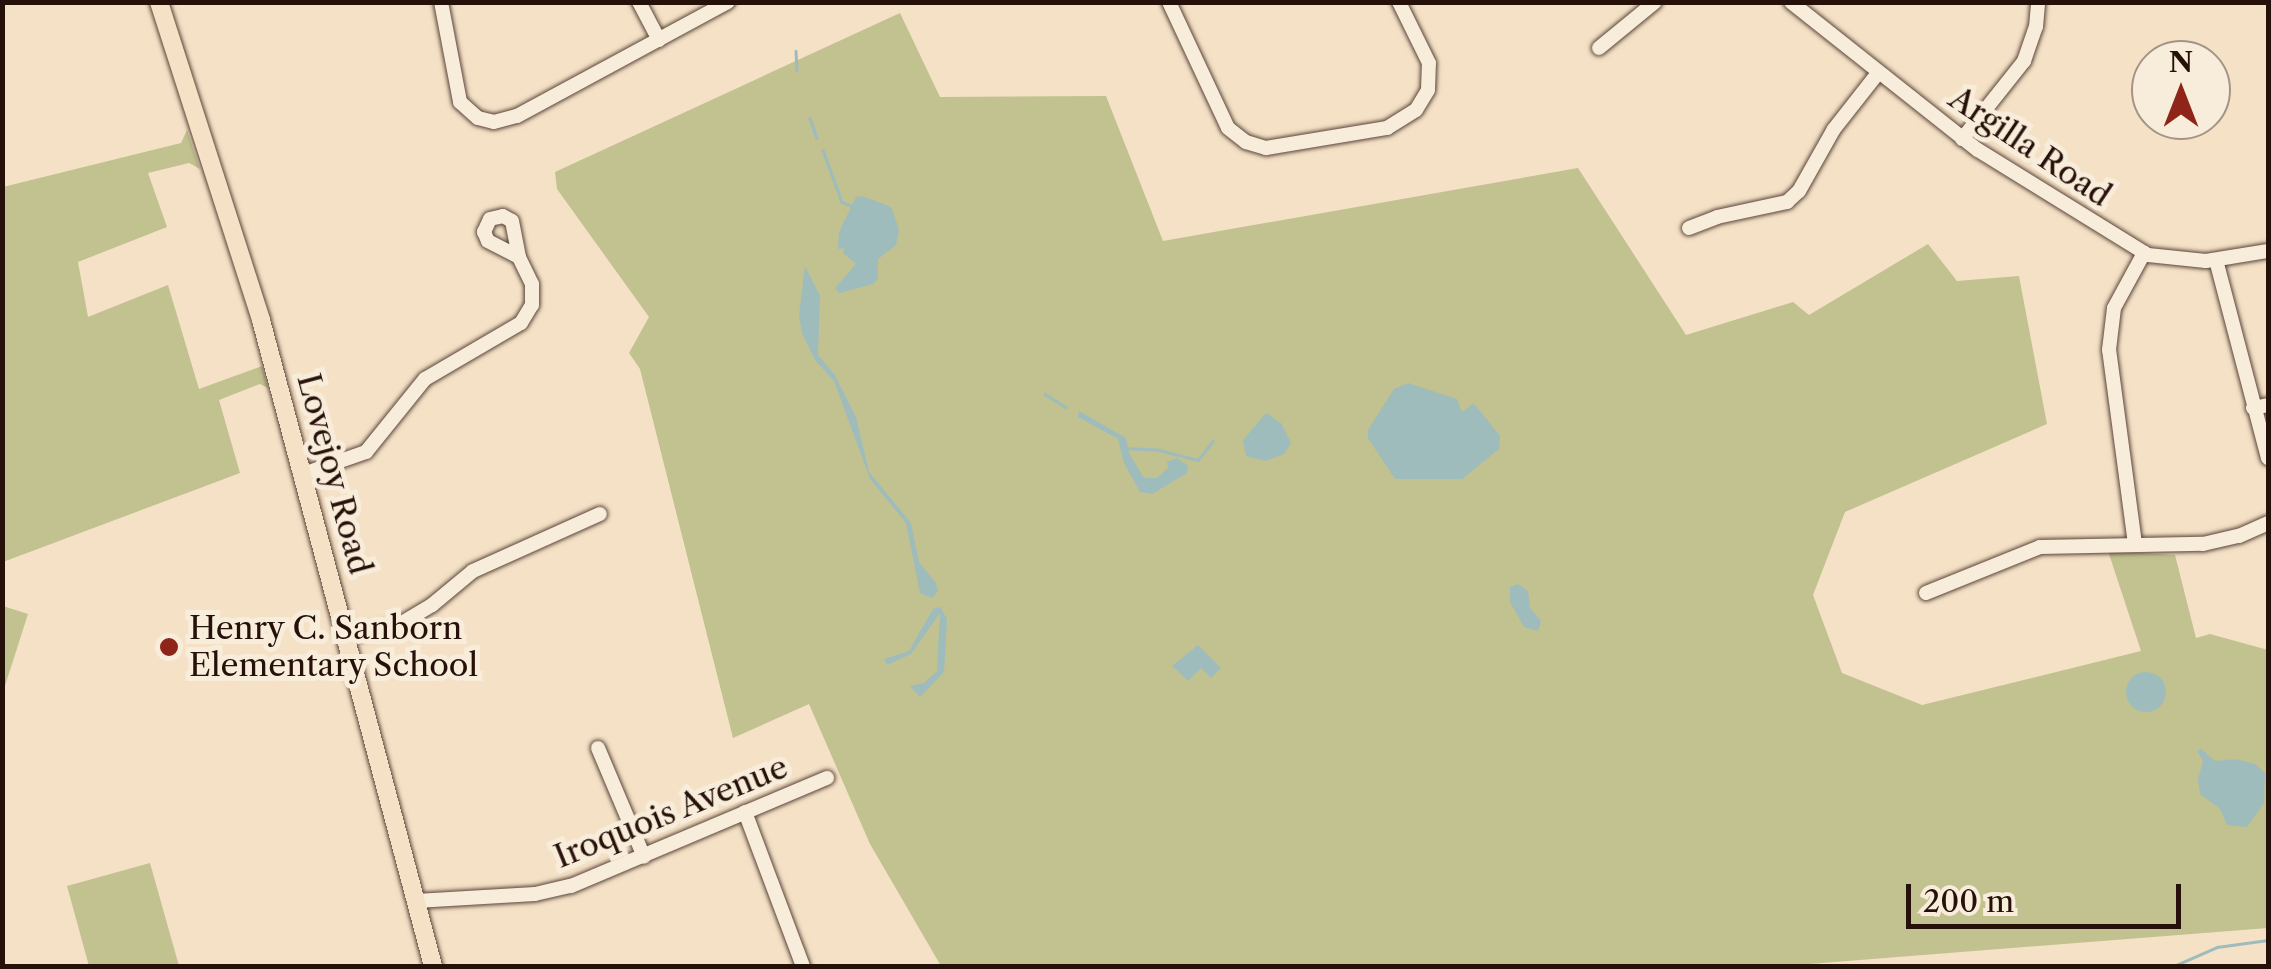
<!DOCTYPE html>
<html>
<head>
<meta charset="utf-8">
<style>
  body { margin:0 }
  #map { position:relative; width:2271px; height:969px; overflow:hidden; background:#f4e1c6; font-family:"Libre Caslon Text",serif }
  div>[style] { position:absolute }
  .green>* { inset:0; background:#c2c190 }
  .water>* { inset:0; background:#9ebcbc }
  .round { border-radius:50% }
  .stream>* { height:2.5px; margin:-1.25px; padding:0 1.25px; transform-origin:1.25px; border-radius:1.25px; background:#9ebcbc }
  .roads { filter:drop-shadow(0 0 2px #5a4539) drop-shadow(0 0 2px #5a4539) }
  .minor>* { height:14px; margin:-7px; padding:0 7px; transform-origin:7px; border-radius:7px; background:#f8ecda }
  .major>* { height:18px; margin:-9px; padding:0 9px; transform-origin:9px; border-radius:9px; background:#f4e1c6 }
  .dots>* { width:28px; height:28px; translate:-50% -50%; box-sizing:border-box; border:5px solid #f8ecda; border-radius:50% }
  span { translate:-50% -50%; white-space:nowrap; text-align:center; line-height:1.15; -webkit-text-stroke:10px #f8ecda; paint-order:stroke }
  .street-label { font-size:32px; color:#26110a }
  .poi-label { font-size:32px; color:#26110a }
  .left { translate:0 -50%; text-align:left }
  .frame { position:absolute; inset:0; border:5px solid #26110a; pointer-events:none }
  .north { position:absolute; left:2131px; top:40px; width:100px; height:100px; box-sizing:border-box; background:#f8ecda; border:2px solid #a49487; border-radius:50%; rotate:0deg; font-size:28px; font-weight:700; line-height:40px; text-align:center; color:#26110a }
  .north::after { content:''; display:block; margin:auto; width:35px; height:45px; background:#8f2418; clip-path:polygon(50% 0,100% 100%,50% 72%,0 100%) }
  .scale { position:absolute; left:1906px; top:884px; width:275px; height:45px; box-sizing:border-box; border:5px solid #26110a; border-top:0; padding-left:12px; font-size:30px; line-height:35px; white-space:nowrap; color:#26110a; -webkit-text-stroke:8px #f8ecda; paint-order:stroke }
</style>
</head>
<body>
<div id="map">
  <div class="green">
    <div style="clip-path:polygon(900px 13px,940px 97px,1106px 96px,1163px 241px,1578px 168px,1686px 335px,1793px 302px,1809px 315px,1928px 244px,1957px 281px,2019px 276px,2047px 424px,1845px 512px,1813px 595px,1842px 673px,1922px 705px,2141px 651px,2108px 551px,2175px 555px,2196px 638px,2210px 634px,2268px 650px,2268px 928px,1784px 966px,941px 966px,870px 844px,809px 704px,733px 738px,640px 369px,629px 353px,649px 317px,557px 189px,555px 172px)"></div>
    <div style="clip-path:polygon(187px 130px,200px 169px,189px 163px,148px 173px,167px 227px,78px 262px,88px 317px,168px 285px,199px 389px,262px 366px,268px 388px,260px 384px,219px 400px,240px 473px,3px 562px,3px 187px,181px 143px)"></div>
    <div style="clip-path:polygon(3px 606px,28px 614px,3px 692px,2px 606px)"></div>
    <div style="clip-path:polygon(150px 863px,179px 966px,89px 966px,67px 886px)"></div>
  </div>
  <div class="water">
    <div style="clip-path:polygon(862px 196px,891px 207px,899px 229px,896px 245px,878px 259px,878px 279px,873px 284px,839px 293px,835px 288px,856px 264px,843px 253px,845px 248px,838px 249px,839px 232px,856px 197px)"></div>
    <div style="clip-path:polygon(805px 266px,820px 296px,818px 355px,835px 375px,856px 417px,869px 472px,911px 523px,919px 562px,936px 583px,938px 591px,932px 598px,920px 593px,906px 523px,870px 479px,834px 381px,815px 360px,802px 334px,799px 315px)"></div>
    <div style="clip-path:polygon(1408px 383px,1457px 399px,1462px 412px,1473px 404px,1477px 407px,1500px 436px,1499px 449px,1462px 479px,1395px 479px,1368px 438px,1368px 430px,1394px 389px)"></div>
    <div style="clip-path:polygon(1079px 411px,1126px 438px,1129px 453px,1144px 478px,1157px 478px,1168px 468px,1167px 462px,1177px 458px,1188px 466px,1187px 473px,1152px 494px,1140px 492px,1124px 463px,1118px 439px,1078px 417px)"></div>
    <div style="clip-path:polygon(1266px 413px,1281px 423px,1291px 443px,1284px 454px,1265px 461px,1246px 456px,1243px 440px)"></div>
    <div style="clip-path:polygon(1518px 584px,1528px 591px,1530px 608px,1541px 621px,1538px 631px,1524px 627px,1510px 602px,1510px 587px)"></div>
    <div style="clip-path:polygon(940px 607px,947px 619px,944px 672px,920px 697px,910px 686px,924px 683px,937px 671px,940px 613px,911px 654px,887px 665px,884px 659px,909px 651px,933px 609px)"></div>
    <div style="clip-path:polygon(1198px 645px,1221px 668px,1211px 678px,1201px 668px,1188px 681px,1172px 666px)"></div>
    <div class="round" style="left:2126px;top:672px;width:40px;height:40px"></div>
    <div style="clip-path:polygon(2201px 749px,2215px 761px,2236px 759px,2255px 764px,2265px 773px,2264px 803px,2247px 827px,2227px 825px,2220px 809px,2200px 794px,2198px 779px,2203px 761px,2197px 751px)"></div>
  </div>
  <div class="stream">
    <div style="left:796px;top:51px;width:19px;rotate:87deg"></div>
    <div style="left:810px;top:118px;width:21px;rotate:71deg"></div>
    <div style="left:823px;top:150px;width:55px;rotate:69.9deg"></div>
    <div style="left:842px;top:202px;width:11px;rotate:22deg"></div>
    <div style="left:1045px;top:394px;width:25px;rotate:32deg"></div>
    <div style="left:1126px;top:448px;width:33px;rotate:3deg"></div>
    <div style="left:1159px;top:450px;width:40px;rotate:14.4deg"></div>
    <div style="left:1198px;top:460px;width:24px;rotate:-52deg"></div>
    <div style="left:2174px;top:966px;width:47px;rotate:-23.8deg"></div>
    <div style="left:2217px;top:947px;width:51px;rotate:-7.8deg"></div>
  </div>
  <div class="roads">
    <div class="minor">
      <div style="left:441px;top:2px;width:102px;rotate:79.2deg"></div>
      <div style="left:460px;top:102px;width:24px;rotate:42deg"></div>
      <div style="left:478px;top:118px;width:16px;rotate:14deg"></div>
      <div style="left:494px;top:122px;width:24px;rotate:-15deg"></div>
      <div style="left:517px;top:116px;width:240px;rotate:-28.4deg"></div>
      <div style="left:639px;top:2px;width:43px;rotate:62.2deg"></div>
      <div style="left:1169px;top:2px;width:139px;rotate:64.9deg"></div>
      <div style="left:1228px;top:128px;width:23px;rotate:38deg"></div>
      <div style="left:1246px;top:142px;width:21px;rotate:17deg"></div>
      <div style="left:1266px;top:148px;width:123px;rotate:-9.4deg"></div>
      <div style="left:1387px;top:128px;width:34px;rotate:-32deg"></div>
      <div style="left:1416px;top:110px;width:23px;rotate:-59deg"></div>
      <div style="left:1428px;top:90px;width:27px;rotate:-88deg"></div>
      <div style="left:1429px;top:63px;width:68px;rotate:-116.2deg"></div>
      <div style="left:1791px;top:2px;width:238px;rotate:38.4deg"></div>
      <div style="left:1978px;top:150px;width:200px;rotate:31.7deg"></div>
      <div style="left:2148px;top:255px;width:58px;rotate:5.9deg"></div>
      <div style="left:2206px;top:261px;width:63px;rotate:-9.2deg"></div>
      <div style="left:1599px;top:48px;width:72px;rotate:-39.4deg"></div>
      <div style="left:1962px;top:139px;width:100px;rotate:-51.5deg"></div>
      <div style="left:2024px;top:61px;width:36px;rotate:-71deg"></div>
      <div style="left:2036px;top:27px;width:25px;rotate:-85deg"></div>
      <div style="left:1689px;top:228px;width:30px;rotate:-21deg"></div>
      <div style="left:1717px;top:217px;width:72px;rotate:-12.1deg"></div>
      <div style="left:1787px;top:202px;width:16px;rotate:-43deg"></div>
      <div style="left:1799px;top:191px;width:71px;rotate:-60.6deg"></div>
      <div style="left:1834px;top:129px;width:71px;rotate:-51.8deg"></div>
      <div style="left:2216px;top:260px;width:205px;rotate:75.3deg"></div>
      <div style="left:2253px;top:408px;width:15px;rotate:-11deg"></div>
      <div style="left:303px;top:474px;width:67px;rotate:-19.2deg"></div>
      <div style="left:366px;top:452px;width:94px;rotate:-51.1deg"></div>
      <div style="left:425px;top:379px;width:111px;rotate:-30.3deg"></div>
      <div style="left:521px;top:323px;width:21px;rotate:-59deg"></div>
      <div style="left:532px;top:305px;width:21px;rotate:-90deg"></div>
      <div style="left:532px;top:284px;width:30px;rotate:-116deg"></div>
      <div style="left:519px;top:257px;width:35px;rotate:-153deg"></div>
      <div style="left:488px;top:241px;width:10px;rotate:-114deg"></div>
      <div style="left:484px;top:232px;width:14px;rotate:-65deg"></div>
      <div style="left:490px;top:219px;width:13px;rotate:-13deg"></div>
      <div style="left:503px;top:216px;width:10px;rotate:29deg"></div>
      <div style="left:512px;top:221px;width:37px;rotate:79deg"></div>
      <div style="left:2135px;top:544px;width:196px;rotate:-97.6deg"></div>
      <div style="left:2109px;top:350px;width:42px;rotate:-83.2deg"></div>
      <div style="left:2114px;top:308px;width:63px;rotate:-61.4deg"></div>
      <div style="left:1926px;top:593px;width:123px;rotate:-22deg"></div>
      <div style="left:2040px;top:547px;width:163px;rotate:-1.1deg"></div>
      <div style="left:2203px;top:544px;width:37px;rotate:-13deg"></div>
      <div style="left:2239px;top:536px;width:32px;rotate:-24deg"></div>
      <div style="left:346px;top:636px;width:50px;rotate:-10.4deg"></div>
      <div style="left:395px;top:627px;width:43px;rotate:-30.7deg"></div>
      <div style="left:432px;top:605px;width:53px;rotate:-39.7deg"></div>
      <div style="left:473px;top:571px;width:139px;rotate:-24.2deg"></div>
      <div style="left:598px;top:748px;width:118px;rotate:67.1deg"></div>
      <div style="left:745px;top:812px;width:165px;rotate:69.4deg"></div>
      <div style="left:416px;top:901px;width:119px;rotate:-3.4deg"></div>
      <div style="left:535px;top:894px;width:37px;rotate:-13deg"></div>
      <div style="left:571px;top:886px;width:278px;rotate:-22.9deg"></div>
    </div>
    <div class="major">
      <div style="left:159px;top:2px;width:334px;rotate:72.2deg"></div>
      <div style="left:261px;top:320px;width:669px;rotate:75.09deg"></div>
    </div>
  </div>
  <div class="dots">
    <div style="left:169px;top:647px;background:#8f2418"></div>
  </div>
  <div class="street-label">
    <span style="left:2030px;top:147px;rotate:34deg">Argilla Road</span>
    <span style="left:334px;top:474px;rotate:75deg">Lovejoy Road</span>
    <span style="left:671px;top:812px;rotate:-22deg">Iroquois Avenue</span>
  </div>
  <div class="poi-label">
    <span class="left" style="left:189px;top:647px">Henry C. Sanborn<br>Elementary School</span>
  </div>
  <div class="frame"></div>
  <div class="north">N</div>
  <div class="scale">200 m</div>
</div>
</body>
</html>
